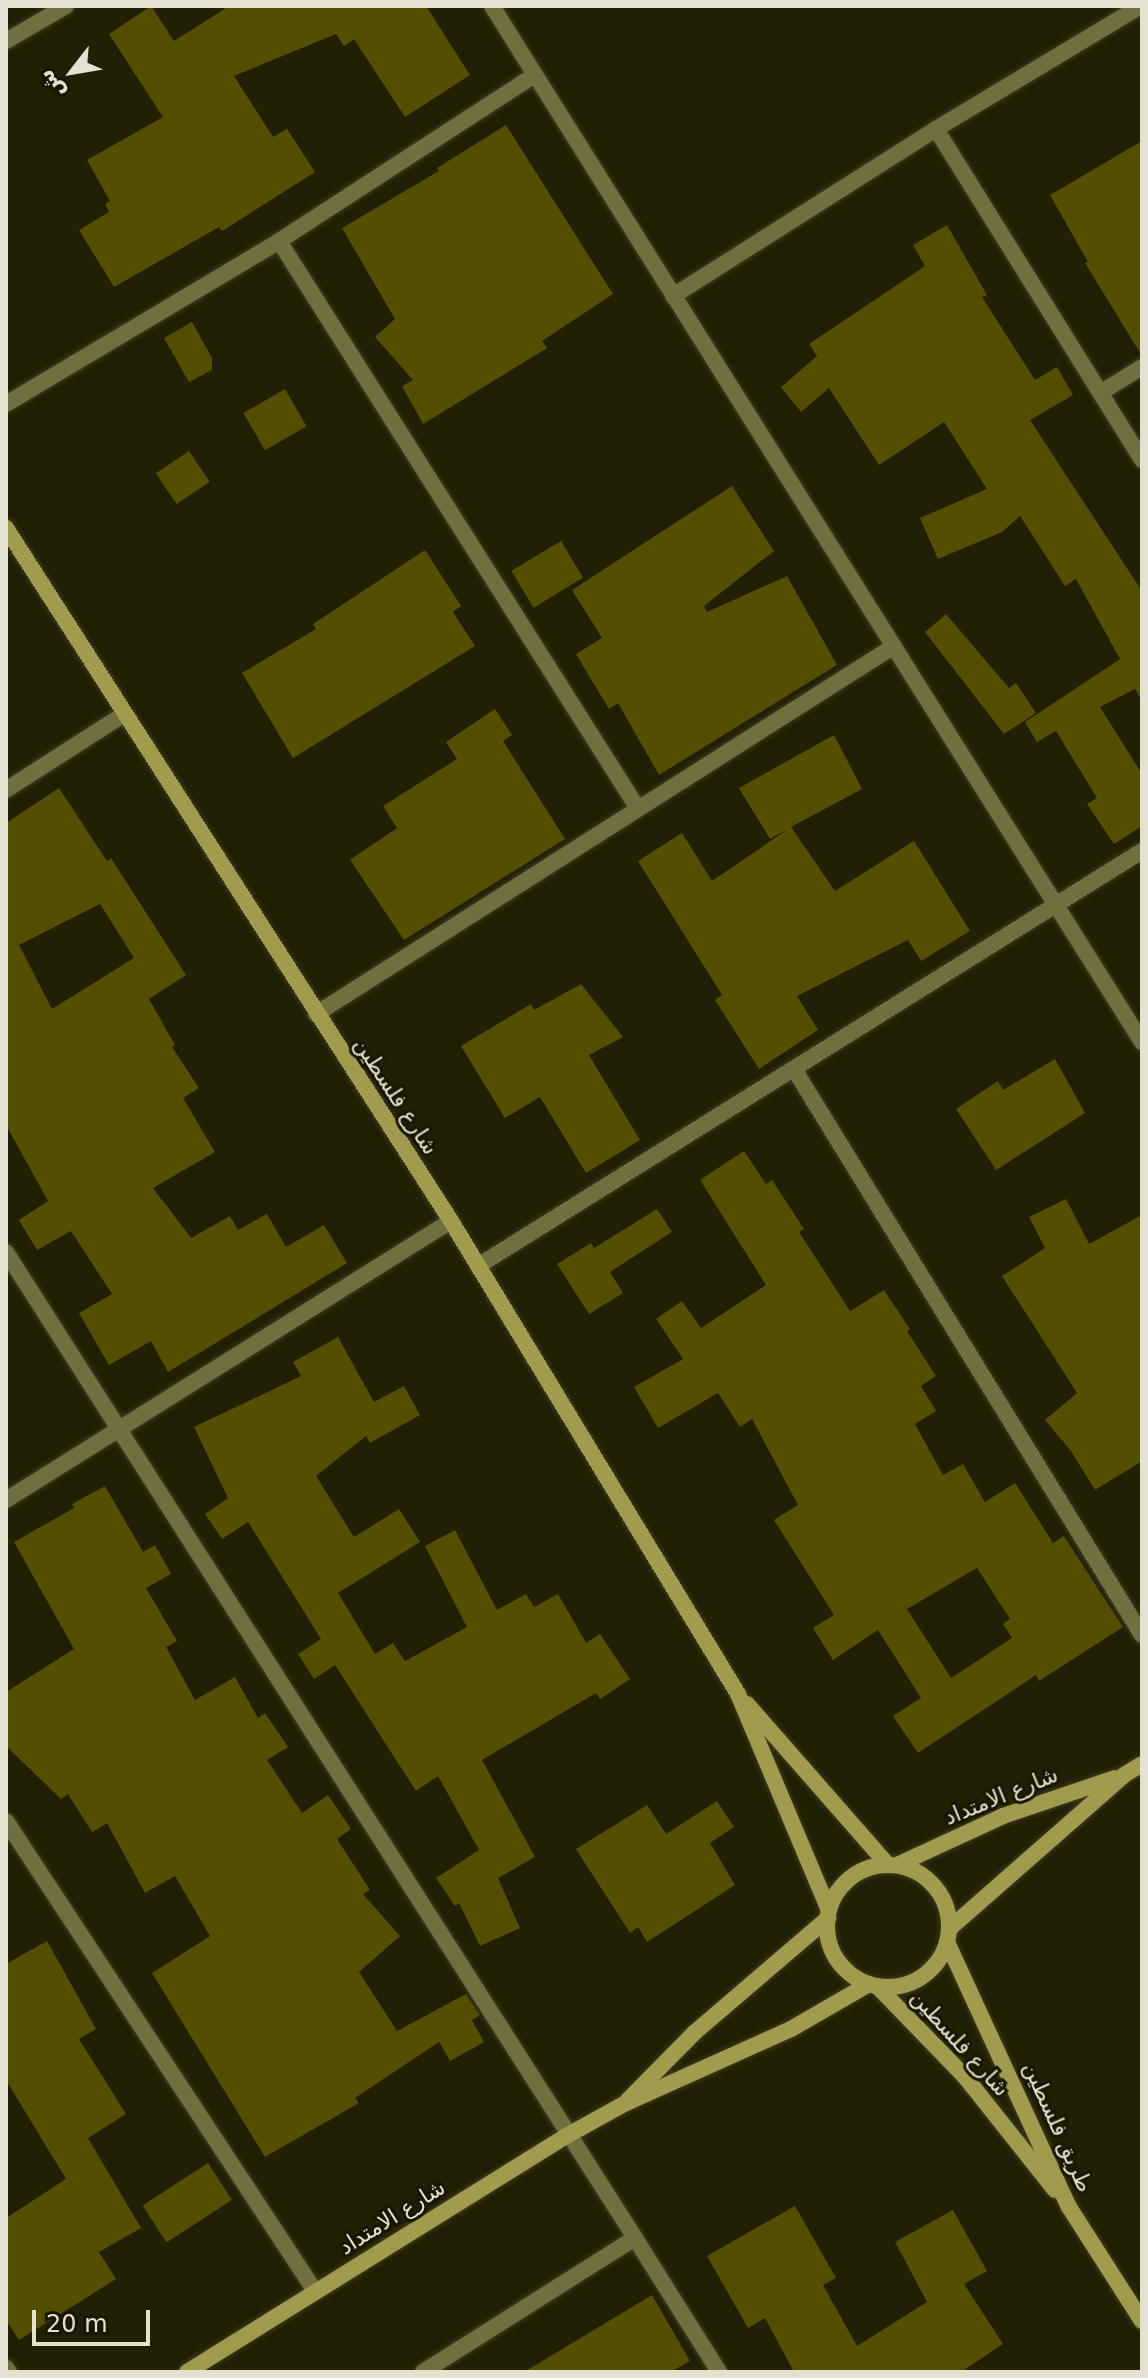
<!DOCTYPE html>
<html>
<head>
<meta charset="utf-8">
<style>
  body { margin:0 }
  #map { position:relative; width:1148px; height:2378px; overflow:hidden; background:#222004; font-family:"DejaVu Sans","Noto Sans Arabic",sans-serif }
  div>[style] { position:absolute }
  .building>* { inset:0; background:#534e00; transform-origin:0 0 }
  .roads { filter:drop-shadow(0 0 2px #3d3b21) drop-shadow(0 0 2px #3d3b21) }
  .street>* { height:16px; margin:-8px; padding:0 8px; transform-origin:8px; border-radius:8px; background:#716f3f }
  .secondary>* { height:16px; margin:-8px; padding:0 8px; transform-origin:8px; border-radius:8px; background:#a19c4d }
  .secondary>.ring { margin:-8px; padding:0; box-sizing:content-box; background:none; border:16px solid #a19c4d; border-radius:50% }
  span { translate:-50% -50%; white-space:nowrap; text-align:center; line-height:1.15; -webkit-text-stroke:6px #191700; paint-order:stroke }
  .street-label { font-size:22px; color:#e3e2d1 }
  .frame { position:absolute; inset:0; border:8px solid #e3e2d1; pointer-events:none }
  .north { position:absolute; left:32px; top:32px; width:80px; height:80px; -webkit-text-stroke:6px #191700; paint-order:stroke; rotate:239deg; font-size:22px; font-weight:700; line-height:32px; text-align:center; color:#e3e2d1 }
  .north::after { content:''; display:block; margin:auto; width:28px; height:36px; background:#e3e2d1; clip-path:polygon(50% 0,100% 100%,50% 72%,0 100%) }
  .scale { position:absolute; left:32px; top:2310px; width:118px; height:36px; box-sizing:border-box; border:4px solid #e3e2d1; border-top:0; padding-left:10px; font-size:24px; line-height:28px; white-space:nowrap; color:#e3e2d1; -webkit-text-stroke:6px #191700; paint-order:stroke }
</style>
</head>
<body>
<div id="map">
  <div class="building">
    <div style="clip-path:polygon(151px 6px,174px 41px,229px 6px,426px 6px,470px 75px,405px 117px,354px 39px,344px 46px,336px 34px,234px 76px,273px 137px,287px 129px,315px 172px,222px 231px,219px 227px,114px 287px,79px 230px,109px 212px,105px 204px,110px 201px,87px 160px,163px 117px,109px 34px)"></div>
    <div style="clip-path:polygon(506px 125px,613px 294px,542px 341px,547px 348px,423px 424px,402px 386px,413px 380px,375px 337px,395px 319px,342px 228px,439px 171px,437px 168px)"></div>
    <div style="clip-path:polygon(1142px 141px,1142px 356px,1085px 263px,1088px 262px,1050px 195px)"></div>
    <div style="clip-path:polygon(947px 225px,987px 295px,982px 297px,1035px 380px,1057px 367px,1073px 395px,1030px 420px,1142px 591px,1142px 701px,1135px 689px,1100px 707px,1142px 774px,1142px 826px,1114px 844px,1087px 804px,1097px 798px,1056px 731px,1037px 742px,1025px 722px,1120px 659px,1076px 579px,1065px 586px,1020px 516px,1002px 532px,938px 559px,920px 518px,987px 489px,944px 422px,879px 465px,829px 388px,801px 412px,781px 387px,817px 356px,809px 344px,925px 266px,913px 245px)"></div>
    <div style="clip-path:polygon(192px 322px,212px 358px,212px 370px,189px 382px,164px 338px)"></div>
    <div style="left:285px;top:389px;width:43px;height:48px;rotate:60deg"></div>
    <div style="left:189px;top:451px;width:37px;height:40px;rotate:56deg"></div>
    <div style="clip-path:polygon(732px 486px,774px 551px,704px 606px,707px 612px,787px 576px,837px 665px,659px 775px,618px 703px,609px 709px,576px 654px,602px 638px,572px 590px)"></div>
    <div style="left:561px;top:541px;width:43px;height:58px;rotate:59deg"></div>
    <div style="clip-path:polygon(425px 550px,461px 606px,453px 612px,475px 646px,293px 758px,242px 673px,316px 629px,313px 624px)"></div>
    <div style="clip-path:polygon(946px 614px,1009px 688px,1016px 683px,1036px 713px,1004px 734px,925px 632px)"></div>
    <div style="clip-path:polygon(495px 709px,512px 735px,503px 741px,565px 839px,404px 940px,350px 860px,397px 828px,383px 806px,457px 759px,446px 742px)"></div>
    <div style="clip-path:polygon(834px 735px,862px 789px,791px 827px,835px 891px,914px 841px,970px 931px,921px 961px,908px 940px,797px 996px,818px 1030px,759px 1069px,715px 1000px,722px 995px,638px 861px,682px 833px,712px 881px,788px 829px,770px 839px,739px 788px)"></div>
    <div style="clip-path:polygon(evenodd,59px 788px,107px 861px,111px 858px,186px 975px,149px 999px,175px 1045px,172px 1047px,199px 1088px,183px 1098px,215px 1152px,153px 1188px,191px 1238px,230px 1216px,238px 1230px,267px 1214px,286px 1247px,324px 1225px,347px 1263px,168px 1372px,151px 1341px,109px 1365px,79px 1313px,112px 1294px,71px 1231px,37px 1250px,19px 1220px,48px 1201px,6px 1125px,6px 823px,59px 788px,100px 904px,134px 958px,52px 1009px,19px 945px,100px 904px)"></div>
    <div style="clip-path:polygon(581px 984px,623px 1037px,589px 1055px,640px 1140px,586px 1173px,540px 1097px,505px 1118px,461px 1046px,531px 1004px,534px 1010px)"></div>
    <div style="clip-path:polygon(1055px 1059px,1085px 1113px,996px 1170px,956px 1109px,998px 1081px,1003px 1090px)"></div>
    <div style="clip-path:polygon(evenodd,744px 1151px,766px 1184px,772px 1180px,804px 1229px,799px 1232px,850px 1311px,884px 1290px,910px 1329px,907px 1331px,936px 1376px,921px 1386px,936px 1411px,915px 1424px,943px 1475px,963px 1464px,985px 1502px,1015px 1483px,1053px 1543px,1064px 1536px,1123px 1627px,1039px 1681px,1036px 1675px,918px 1753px,893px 1716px,921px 1698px,878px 1630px,833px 1660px,813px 1628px,834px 1615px,774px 1520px,798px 1505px,752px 1419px,740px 1427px,718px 1393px,658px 1428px,634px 1387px,683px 1359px,656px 1319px,682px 1301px,701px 1328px,766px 1285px,700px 1180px,744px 1151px,977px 1568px,1010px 1619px,1003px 1624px,1012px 1638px,951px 1678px,907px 1609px,977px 1568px)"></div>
    <div style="clip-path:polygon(1066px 1199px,1089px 1244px,1142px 1215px,1142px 1461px,1095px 1490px,1071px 1451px,1045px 1420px,1077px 1393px,1002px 1276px,1045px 1248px,1029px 1217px)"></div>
    <div style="clip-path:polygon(657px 1209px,672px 1232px,610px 1272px,623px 1293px,589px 1314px,557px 1264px,591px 1243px,594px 1248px)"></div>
    <div style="clip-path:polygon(338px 1337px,374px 1402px,404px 1386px,420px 1415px,370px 1443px,366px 1436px,316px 1476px,354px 1537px,399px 1509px,420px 1542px,338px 1593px,375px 1654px,393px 1643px,405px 1661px,467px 1627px,425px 1546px,455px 1530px,497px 1610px,526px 1594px,534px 1607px,558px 1594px,586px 1643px,600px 1634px,630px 1679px,600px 1699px,596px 1693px,482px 1760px,535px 1857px,498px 1878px,520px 1928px,480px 1946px,459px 1903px,455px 1906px,436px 1878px,479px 1850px,438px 1776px,416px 1791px,335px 1665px,314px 1679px,298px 1654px,321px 1639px,248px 1522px,222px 1539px,205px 1514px,228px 1498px,194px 1427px,301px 1376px,293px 1362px)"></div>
    <div style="clip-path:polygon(105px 1486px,143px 1552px,155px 1545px,171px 1574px,146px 1588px,177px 1641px,166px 1647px,195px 1700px,235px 1677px,258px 1718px,265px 1713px,288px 1747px,267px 1760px,302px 1813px,328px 1795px,351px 1829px,337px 1839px,370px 1890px,363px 1894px,400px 1936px,359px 1972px,397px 2031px,466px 1994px,480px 2015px,472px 2020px,484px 2042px,450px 2061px,439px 2042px,355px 2098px,359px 2103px,265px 2157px,152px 1973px,210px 1936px,175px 1876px,145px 1893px,107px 1823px,92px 1832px,68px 1794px,61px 1799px,6px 1746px,6px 1692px,74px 1649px,14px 1542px,74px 1508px,72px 1504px)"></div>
    <div style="clip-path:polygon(717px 1801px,734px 1827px,710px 1843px,735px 1885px,647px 1942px,638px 1927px,630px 1933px,576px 1849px,647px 1805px,666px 1834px)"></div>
    <div style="clip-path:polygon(47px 1941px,96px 2029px,79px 2039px,126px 2114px,88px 2138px,141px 2228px,99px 2252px,116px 2279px,19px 2340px,6px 2320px,6px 2218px,66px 2179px,6px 2080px,6px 1964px)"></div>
    <div style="left:208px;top:2163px;width:44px;height:78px;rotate:57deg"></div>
    <div style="clip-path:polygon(795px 2206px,836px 2278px,823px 2285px,857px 2346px,927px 2302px,895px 2242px,953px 2210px,987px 2271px,964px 2284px,1003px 2344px,961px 2372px,794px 2372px,765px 2318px,748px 2328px,707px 2256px)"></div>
    <div style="clip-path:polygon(652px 2295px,690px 2361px,671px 2372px,524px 2372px)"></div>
  </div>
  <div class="roads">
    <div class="street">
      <div style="left:492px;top:6px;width:1223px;rotate:57.9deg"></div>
      <div style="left:6px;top:41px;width:69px;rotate:-30.3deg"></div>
      <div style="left:936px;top:129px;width:390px;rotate:58.1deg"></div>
      <div style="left:279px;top:241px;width:670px;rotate:57.69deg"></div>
      <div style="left:673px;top:296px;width:312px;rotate:-32.4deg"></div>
      <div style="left:936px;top:129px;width:239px;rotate:-31deg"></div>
      <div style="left:1100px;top:393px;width:49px;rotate:-31.8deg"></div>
      <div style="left:6px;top:404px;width:318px;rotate:-30.8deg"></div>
      <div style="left:279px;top:241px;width:303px;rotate:-33deg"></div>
      <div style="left:6px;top:790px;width:139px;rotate:-32.7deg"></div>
      <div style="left:316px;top:1014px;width:685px;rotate:-32.48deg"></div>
      <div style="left:794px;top:1069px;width:664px;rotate:58.42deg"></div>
      <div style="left:6px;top:1252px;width:1170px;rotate:57.46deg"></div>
      <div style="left:635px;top:2238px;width:251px;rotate:147.7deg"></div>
      <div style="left:478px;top:1266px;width:783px;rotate:-32.01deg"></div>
      <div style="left:6px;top:1500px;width:525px;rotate:-32.09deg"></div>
      <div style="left:6px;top:1821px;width:562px;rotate:56.68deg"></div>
      <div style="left:635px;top:2238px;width:158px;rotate:57.9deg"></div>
      <div style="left:6px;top:2368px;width:5px;rotate:53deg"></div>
    </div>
    <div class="secondary">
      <div style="left:6px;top:528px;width:824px;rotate:57.29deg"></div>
      <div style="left:451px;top:1221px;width:553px;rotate:58.75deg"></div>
      <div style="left:738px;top:1694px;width:234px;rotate:67.2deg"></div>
      <div style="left:747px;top:1704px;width:214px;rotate:48.8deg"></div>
      <div style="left:897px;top:1865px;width:117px;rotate:-24.8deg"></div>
      <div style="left:1003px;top:1816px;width:118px;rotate:-18.7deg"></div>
      <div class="ring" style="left:827px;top:1865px;width:106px;height:106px"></div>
      <div style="left:949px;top:1929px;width:233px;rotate:-41.3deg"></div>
      <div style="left:1124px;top:1775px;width:21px;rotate:-31deg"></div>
      <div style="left:947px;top:1942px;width:292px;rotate:65.3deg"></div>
      <div style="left:1069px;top:2207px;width:135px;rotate:57.4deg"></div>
      <div style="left:877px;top:1986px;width:128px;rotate:45.9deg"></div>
      <div style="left:966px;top:2078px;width:143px;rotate:51.5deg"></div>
      <div style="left:628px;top:2100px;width:94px;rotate:-45.4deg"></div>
      <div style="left:694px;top:2033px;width:177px;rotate:-40.6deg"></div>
      <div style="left:187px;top:2372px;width:449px;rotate:-31.9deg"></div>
      <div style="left:568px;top:2135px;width:64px;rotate:-29deg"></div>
      <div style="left:624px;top:2104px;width:183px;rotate:-24.2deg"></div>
      <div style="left:791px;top:2029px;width:90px;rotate:-30deg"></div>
    </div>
  </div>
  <div class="street-label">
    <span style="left:396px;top:1096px;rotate:57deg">شارع فلسطين</span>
    <span style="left:1001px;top:1796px;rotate:-22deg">شارع الامتداد</span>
    <span style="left:960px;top:2043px;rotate:48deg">شارع فلسطين</span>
    <span style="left:1058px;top:2127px;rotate:66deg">طريق فلسطين</span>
    <span style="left:392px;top:2217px;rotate:-32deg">شارع الامتداد</span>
  </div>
  <div class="frame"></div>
  <div class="north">ش</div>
  <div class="scale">20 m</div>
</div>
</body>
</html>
